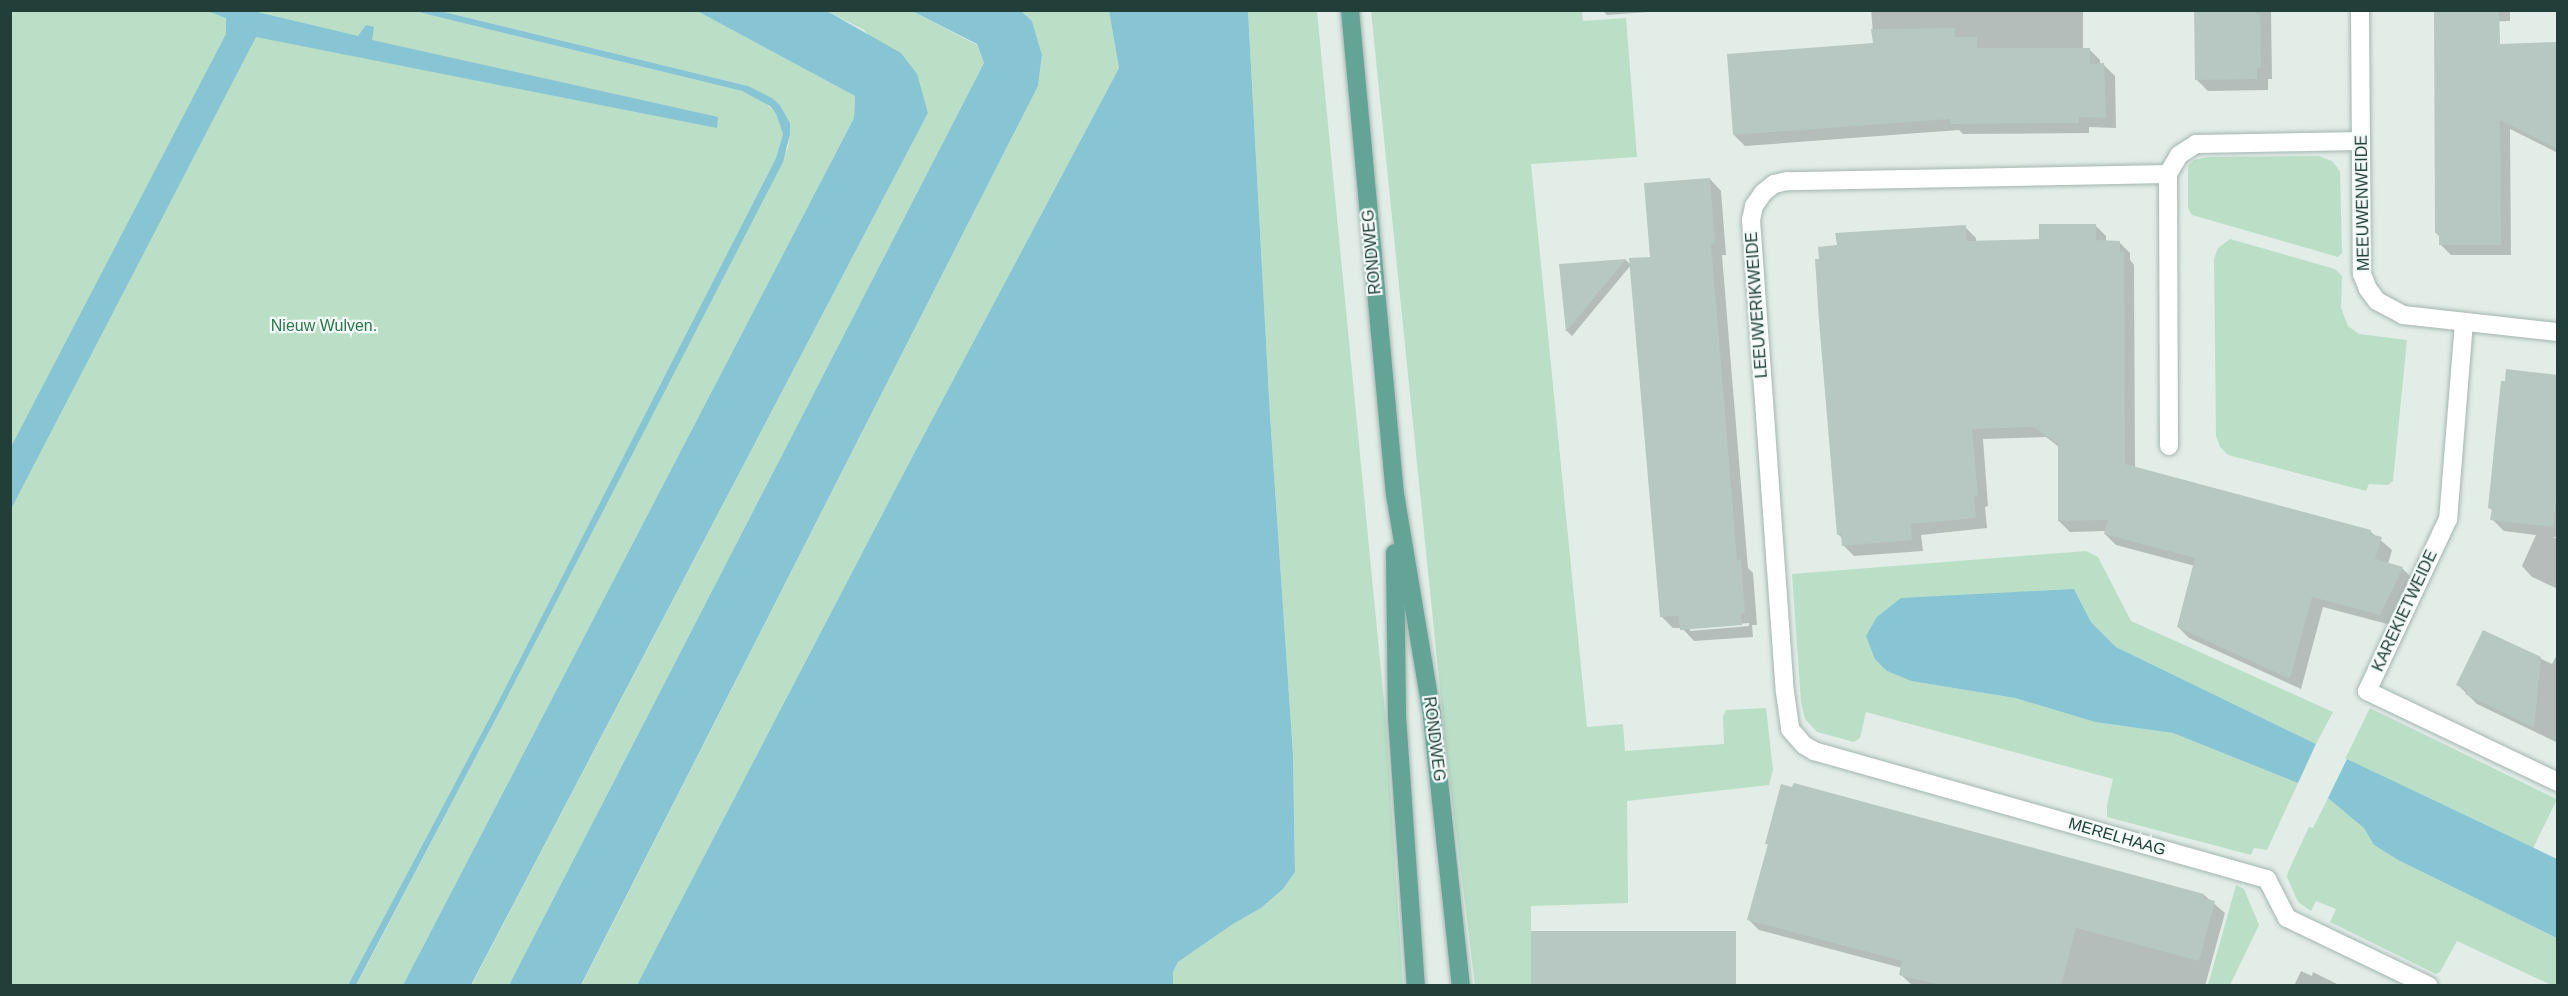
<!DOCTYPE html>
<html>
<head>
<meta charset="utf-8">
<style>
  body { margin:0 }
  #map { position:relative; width:2568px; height:996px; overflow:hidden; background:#e2ede8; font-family:Arial,sans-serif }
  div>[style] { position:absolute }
  .green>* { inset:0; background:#badfc6; transform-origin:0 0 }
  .water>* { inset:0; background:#87c4d4 }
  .shadow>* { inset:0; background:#0003 }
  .building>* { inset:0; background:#b7c7c1; transform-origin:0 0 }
  .roads { filter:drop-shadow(0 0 2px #a4b5b0) drop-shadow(0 0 2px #a4b5b0) }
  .minor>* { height:18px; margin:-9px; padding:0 9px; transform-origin:9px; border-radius:9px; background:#fff }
  .major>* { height:18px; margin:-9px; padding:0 9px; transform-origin:9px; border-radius:9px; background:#64a497 }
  span { translate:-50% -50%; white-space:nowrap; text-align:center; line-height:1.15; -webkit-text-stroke:4.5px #f2f9f6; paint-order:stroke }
  .street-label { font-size:16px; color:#213e38 }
  .park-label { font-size:16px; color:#29774c }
  .frame { position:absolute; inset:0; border:12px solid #213e38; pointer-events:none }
</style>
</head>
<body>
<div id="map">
  <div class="green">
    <div style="clip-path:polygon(373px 10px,414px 11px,742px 91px,763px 100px,776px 114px,783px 134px,776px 158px,496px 706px,348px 985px,11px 985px,10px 11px)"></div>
    <div style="clip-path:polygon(1582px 10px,1583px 21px,1626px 18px,1637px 157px,1531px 164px,1587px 727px,1623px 724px,1625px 751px,1724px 744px,1723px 716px,1726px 710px,1766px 708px,1773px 770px,1769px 785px,1627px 801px,1628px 903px,1531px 906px,1531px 985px,1475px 985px,1447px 758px,1371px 11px)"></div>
    <div style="clip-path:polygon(440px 11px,697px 11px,855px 96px,854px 118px,403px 985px,356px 986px,502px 707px,788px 148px,790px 123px,780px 105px,748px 86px)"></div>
    <div style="clip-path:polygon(827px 11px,912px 11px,977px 45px,984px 63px,509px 985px,471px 986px,928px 113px,922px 95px,864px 30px)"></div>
    <div style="clip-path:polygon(1021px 11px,1109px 11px,1119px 68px,909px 463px,637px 985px,581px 986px,1038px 86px,1042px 55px,1032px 21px)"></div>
    <div style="clip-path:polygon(1248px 11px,1317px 11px,1386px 722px,1403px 985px,1173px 985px,1173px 972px,1178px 962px,1233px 924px,1261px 908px,1283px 889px,1295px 872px,1293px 754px,1270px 415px)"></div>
    <div style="clip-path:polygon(2319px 156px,2332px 161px,2340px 171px,2342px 253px,2338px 257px,2192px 215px,2188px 208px,2188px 166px,2194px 160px,2208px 157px)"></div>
    <div style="clip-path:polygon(2230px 239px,2335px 269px,2342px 276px,2341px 308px,2348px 326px,2359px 334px,2407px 340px,2393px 481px,2388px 485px,2369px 484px,2366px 491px,2228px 455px,2220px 447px,2216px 436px,2214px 259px,2218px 248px)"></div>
    <div style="clip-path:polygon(2086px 551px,2098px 557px,2131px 621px,2333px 712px,2316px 744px,2116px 647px,2091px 622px,2074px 589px,1887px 671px,1911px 681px,2015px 698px,2095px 722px,2173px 733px,2298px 783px,2267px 850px,2254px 848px,2251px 855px,2107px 817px,2107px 805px,2113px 779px,1866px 712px,1860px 738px,1854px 742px,1817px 732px,1805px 719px,1801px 702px,1792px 574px)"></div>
    <div style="left:2370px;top:708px;width:208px;height:56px;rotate:26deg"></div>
    <div style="clip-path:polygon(2328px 798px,2365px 828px,2374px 845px,2398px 860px,2557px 938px,2557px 985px,2551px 985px,2457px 941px,2440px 972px,2436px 974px,2330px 922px,2336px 909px,2316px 901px,2311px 911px,2298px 902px,2287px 877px,2288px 872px,2309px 827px,2313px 828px)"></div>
    <div style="clip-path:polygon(2236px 885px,2244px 889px,2259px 925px,2230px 985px,2208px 985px)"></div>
  </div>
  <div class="water">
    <div style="clip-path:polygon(207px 11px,253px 11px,358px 36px,366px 25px,374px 27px,372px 40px,718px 117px,717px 128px,256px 37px,11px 509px,11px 447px,226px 34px,226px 18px)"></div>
    <div style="clip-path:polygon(414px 11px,440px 11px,748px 86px,772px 98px,780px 105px,790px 123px,790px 134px,783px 162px,502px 707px,356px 985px,348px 985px,496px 706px,776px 158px,783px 134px,776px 114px,770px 106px,742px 91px)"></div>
    <div style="clip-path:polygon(697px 11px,827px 11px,901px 53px,917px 74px,928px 113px,471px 985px,403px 985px,854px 118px,855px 96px)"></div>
    <div style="clip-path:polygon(912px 11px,1021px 11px,1032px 21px,1042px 55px,1038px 86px,581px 985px,509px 985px,984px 63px,977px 44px)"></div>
    <div style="clip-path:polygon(1109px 11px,1248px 11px,1270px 415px,1293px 754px,1295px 872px,1283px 889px,1261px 908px,1233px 924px,1178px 962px,1173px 972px,1173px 985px,637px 985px,909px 463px,1119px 68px)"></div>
    <div style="clip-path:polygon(2074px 589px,2091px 622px,2116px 647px,2316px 744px,2298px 783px,2173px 733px,2095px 722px,2015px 698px,1911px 681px,1887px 671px,1875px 659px,1866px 636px,1877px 617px,1901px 598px)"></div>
    <div style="clip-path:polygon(2347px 759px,2557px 859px,2557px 938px,2398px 860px,2374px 845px,2364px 828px,2328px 798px)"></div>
  </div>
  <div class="shadow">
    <div style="clip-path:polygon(1602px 10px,1676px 10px,1607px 15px)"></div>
    <div style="clip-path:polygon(1871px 10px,2083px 10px,2083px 49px,2089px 49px,2100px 60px,2100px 65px,2104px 65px,2115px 76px,2116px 128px,2089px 127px,2089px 133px,1963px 134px,1959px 130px,1745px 146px,1734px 135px,1874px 45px)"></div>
    <div style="clip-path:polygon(2195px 10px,2271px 10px,2272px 79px,2268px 79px,2268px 90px,2208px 91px,2196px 79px)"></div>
    <div style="clip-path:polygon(2435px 10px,2510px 10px,2510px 21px,2447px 23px)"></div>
    <div style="clip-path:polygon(2435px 61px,2558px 73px,2558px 153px,2510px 129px,2511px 255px,2451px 255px,2440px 244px,2440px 237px,2436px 233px)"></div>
    <div style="clip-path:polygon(evenodd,1710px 179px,1721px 191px,1726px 255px,1722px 255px,1732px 377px,1748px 568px,1753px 573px,1757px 625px,1752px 625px,1753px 637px,1694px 641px,1682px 628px,1673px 628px,1662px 617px,1652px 258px,1710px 179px,1749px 623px,1749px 626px,1690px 631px,1690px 628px,1749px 623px)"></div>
    <div style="clip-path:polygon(2095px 225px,2106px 236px,2106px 242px,2119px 242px,2130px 253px,2130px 260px,2134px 265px,2135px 468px,2370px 531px,2392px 550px,2388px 564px,2402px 568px,2413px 579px,2391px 625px,2323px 607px,2301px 689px,2189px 638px,2178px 627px,2195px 566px,2116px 545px,2105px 534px,2106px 531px,2070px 532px,2059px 521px,2059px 447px,2046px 437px,1983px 439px,1988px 506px,1985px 507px,1987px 528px,1921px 535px,1923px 551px,1854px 556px,1843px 545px,1843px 539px,1838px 534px,1965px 227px,1976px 238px,1976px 242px,2041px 241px)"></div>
    <div style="clip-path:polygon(1626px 260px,1631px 265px,1572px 336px,1567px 331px,1561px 266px)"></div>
    <div style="clip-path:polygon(2558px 376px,2558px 537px,2553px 537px,2558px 539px,2558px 589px,2532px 577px,2522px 566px,2536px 535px,2504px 531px,2492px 519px,2493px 511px,2490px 508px)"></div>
    <div style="clip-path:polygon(2484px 632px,2552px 664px,2558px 653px,2558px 743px,2477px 704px,2458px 685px)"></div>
    <div style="clip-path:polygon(1766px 843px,2204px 895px,2225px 913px,2205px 986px,1913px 986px,1900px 974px,1902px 968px,1759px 930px,1749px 920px,1769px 846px)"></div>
    <div style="clip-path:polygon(2301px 971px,2312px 976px,2313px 972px,2341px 986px,2294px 986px)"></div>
  </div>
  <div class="building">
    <div style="clip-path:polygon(2194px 10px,2256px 10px,2256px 14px,2260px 14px,2261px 67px,2257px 68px,2257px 79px,2195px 80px)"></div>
    <div style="clip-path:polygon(2434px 10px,2499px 10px,2500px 44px,2558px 42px,2558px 149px,2500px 120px,2501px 245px,2439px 245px,2439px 233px,2435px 233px)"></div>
    <div style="clip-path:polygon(1955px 28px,1955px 37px,1977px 37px,1977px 48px,2090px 48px,2090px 64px,2104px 63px,2106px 118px,2079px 117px,2079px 123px,1950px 124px,1950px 119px,1733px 135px,1727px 54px,1873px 43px,1871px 29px)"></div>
    <div style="clip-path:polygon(1710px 178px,1715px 243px,1711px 244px,1721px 364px,1737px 560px,1741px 559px,1745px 613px,1741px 614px,1742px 625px,1680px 630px,1679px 616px,1660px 617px,1629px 258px,1650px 257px,1644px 183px)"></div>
    <div style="clip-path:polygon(2039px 224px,2096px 224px,2096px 240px,2120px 241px,2120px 253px,2124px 252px,2125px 464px,2371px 530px,2370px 534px,2382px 537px,2375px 559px,2403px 567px,2380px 615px,2312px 597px,2290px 679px,2177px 627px,2195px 558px,2104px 534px,2108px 520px,2058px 521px,2058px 444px,2034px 427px,1972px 429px,1978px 496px,1974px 496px,1976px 518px,1911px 524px,1912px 540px,1842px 546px,1841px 534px,1837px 535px,1819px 321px,1815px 259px,1819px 259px,1818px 247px,1837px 245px,1835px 233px,1966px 225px,1967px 241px,2039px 239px)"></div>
    <div style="clip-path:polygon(1626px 259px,1566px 332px,1559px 264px)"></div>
    <div style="clip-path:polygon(2506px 369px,2558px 375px,2558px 481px,2553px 527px,2490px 520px,2492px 509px,2488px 508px,2495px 439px,2501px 381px,2505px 381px)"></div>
    <div style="clip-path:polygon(2483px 630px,2541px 657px,2534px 728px,2465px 694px,2467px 690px,2456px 685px)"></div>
    <div style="clip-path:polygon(1794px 783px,2204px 894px,2203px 898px,2215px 901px,2199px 961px,2076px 928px,2061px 986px,1945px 986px,1899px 975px,1902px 961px,1747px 920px,1768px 844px,1765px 844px,1781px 784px,1792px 787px)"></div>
    <div style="left:1736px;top:931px;width:55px;height:205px;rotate:90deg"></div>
  </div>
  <div class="roads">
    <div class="minor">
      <div style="left:2360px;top:10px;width:264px;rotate:89.6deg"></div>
      <div style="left:2362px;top:274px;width:16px;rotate:68deg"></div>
      <div style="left:2368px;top:289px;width:15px;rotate:53deg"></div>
      <div style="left:2377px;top:301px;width:30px;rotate:28deg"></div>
      <div style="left:2403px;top:315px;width:156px;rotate:6.3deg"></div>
      <div style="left:2361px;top:141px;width:165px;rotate:179deg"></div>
      <div style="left:2196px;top:144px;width:20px;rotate:147deg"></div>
      <div style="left:2179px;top:155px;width:22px;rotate:120deg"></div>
      <div style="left:2168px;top:174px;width:381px;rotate:178.9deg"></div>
      <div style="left:1787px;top:181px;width:13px;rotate:167deg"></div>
      <div style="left:1774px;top:184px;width:14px;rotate:141deg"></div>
      <div style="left:1763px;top:193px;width:16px;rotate:125deg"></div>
      <div style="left:1754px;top:206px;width:14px;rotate:102deg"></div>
      <div style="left:1751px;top:220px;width:473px;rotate:85.9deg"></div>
      <div style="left:1785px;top:692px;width:37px;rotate:82deg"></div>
      <div style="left:1790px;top:729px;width:21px;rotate:49deg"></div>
      <div style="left:1804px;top:745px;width:12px;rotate:31deg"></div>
      <div style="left:1814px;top:751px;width:471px;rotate:15.8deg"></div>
      <div style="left:2267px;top:879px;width:44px;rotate:62.9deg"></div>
      <div style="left:2287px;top:918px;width:157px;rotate:25.6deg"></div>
      <div style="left:2168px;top:174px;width:272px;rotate:89.8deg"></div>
      <div style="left:2464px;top:322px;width:198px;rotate:94.6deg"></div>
      <div style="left:2448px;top:519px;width:190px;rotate:115.2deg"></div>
      <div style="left:2367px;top:691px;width:212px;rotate:25.5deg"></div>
    </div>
    <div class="major">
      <div style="left:1350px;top:10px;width:486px;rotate:84.7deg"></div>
      <div style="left:1395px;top:494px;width:225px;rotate:80.5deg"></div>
      <div style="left:1432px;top:716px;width:272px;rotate:83.9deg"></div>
      <div style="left:1395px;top:553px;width:164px;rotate:89.3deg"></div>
      <div style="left:1397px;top:717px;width:270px;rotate:86deg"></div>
    </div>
  </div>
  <div class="street-label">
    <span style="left:2363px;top:203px;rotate:-91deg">MEEUWENWEIDE</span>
    <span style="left:1372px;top:252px;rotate:-95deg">RONDWEG</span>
    <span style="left:1757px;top:305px;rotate:-94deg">LEEUWERIKWEIDE</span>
    <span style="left:2405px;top:611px;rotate:-65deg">KAREKIETWEIDE</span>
    <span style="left:1434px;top:739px;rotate:83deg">RONDWEG</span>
    <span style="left:2117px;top:837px;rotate:16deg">MERELHAAG</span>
  </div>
  <div class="park-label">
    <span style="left:324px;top:326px">Nieuw Wulven.</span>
  </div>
  <div class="frame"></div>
</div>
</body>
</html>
